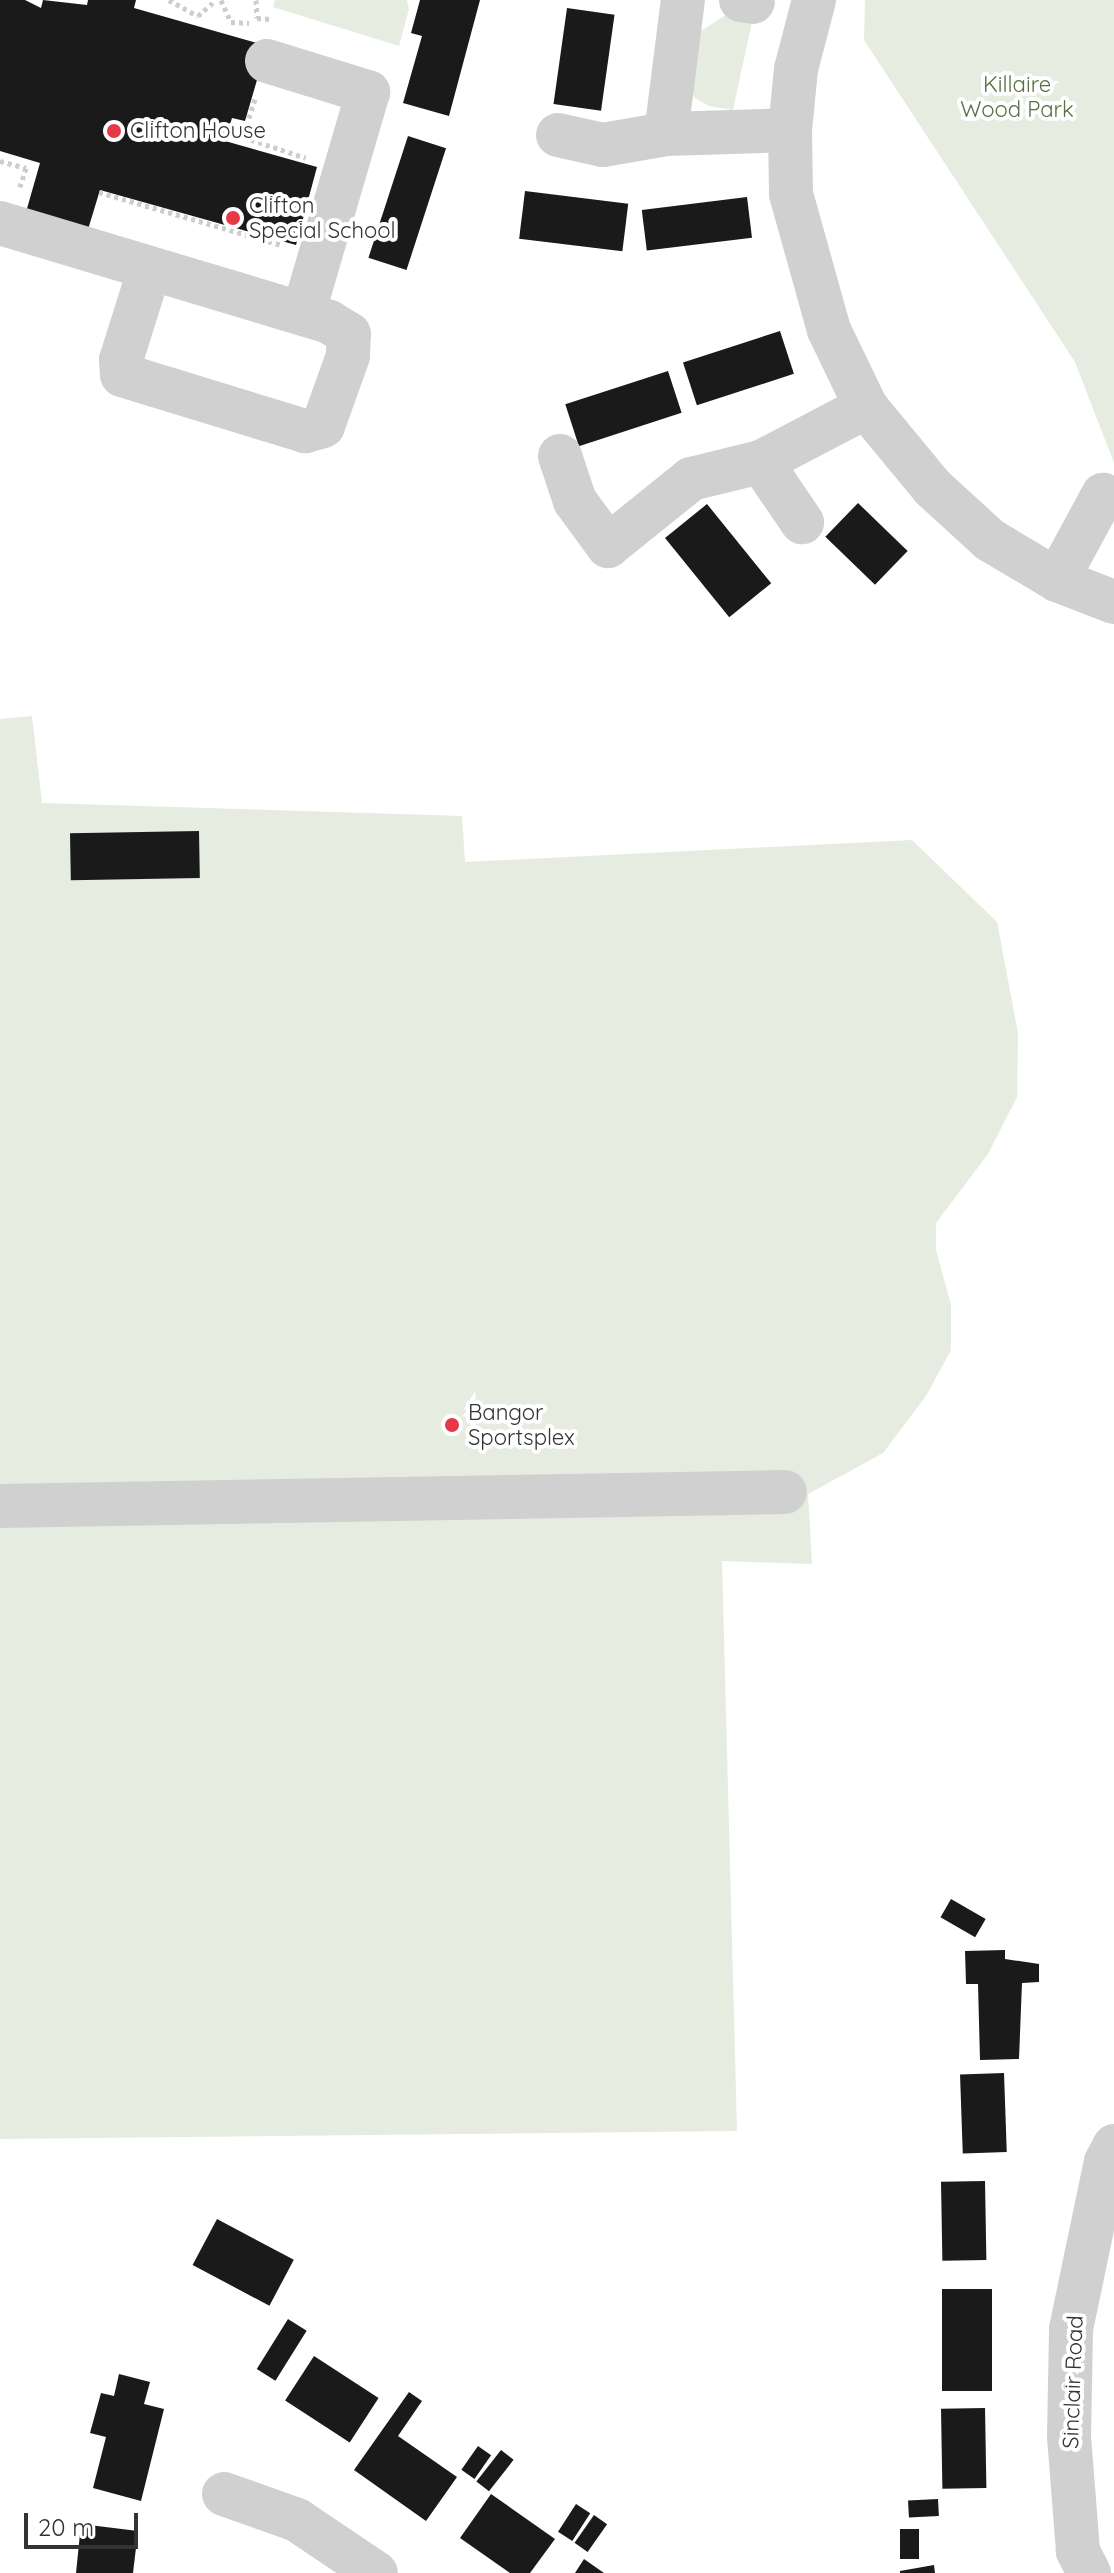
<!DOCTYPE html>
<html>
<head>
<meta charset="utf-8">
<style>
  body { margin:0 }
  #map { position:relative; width:1114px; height:2573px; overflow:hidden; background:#fff; font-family:Quicksand,sans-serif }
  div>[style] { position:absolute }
  .green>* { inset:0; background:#e6ecdf }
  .building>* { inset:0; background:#1a1a1a; transform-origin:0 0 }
  .path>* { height:5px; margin-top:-2.5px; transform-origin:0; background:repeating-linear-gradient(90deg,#cdcdcd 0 4px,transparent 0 8px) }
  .minor>* { height:44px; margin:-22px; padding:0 22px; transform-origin:22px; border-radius:22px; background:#d0d0d0 }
  .dots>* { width:22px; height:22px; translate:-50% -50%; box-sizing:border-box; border:4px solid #fff; border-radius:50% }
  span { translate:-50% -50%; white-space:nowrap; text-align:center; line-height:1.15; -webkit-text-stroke:8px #fff; paint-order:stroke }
  .park-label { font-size:22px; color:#56703f }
  .poi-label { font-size:22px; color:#333 }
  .left { translate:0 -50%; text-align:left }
  .street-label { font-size:22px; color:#333 }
  .scale { position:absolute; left:24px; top:2513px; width:114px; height:36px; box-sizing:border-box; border:4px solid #333; border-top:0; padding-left:10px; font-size:24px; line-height:28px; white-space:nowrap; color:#333; -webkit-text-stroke:6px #fff; paint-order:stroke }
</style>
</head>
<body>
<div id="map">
  <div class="green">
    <div style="clip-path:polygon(275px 0,407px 0,409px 9px,399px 46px,273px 7px)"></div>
    <div style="clip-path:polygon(865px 0,1114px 0,1114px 463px,1075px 362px,864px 40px)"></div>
    <div style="clip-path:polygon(726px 15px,752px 22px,733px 110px,709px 106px,695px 98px,690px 88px,699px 32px)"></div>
    <div style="clip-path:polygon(32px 716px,42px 803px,462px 816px,465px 862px,912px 840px,997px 922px,1018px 1033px,1017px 1097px,988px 1154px,936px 1223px,936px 1250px,951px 1305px,951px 1350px,926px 1396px,883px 1453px,808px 1494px,812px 1564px,722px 1561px,737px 2131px,0 2139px,0 719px)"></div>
  </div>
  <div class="building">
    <div style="clip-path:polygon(0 0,25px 0,41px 8px,43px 0,87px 5px,88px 0,136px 0,134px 8px,267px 46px,245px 121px,232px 118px,225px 141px,317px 167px,296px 245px,100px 190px,86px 236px,24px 219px,40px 163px,0 151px)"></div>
    <div style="clip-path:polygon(420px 0,480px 0,449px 116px,403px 103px,422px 36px,411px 33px)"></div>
    <div style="left:567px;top:8px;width:48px;height:97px;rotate:8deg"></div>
    <div style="left:408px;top:136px;width:40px;height:128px;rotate:18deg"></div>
    <div style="left:525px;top:191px;width:104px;height:48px;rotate:7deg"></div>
    <div style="left:747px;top:197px;width:41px;height:106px;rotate:83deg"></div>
    <div style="left:780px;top:331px;width:45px;height:102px;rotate:72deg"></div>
    <div style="left:668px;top:371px;width:44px;height:108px;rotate:72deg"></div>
    <div style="left:858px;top:503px;width:69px;height:47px;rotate:44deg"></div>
    <div style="left:707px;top:504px;width:102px;height:54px;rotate:51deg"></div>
    <div style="left:199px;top:831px;width:47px;height:129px;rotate:89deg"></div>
    <div style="left:951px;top:1899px;width:40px;height:21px;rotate:30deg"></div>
    <div style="clip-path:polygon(1005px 1950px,1005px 1959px,1039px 1964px,1039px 1982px,1022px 1983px,1019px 2059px,980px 2060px,978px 1984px,966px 1984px,965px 1951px)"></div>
    <div style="left:1004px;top:2073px;width:79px;height:44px;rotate:88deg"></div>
    <div style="left:985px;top:2181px;width:79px;height:44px;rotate:89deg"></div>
    <div style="left:217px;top:2219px;width:87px;height:52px;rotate:28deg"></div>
    <div style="left:942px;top:2289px;width:50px;height:102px"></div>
    <div style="left:288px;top:2319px;width:22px;height:59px;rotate:32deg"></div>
    <div style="left:314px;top:2356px;width:77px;height:53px;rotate:33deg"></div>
    <div style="clip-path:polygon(119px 2374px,150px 2382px,144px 2404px,164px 2409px,141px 2501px,93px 2488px,106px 2437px,90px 2433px,101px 2393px,114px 2396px)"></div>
    <div style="clip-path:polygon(409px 2392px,422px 2401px,398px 2436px,457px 2477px,426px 2521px,354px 2470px)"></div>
    <div style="left:985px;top:2408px;width:80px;height:44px;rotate:89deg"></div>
    <div style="left:478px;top:2446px;width:16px;height:29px;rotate:35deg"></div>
    <div style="left:501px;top:2450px;width:16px;height:40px;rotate:38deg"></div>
    <div style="clip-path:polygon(491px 2494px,555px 2539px,530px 2573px,510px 2573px,460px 2538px)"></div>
    <div style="left:938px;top:2499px;width:17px;height:30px;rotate:87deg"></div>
    <div style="left:576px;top:2504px;width:17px;height:33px;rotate:33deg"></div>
    <div style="left:594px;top:2515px;width:16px;height:34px;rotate:35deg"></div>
    <div style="clip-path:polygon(81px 2524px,138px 2531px,133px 2573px,76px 2573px)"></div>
    <div style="left:900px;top:2529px;width:19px;height:30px"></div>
    <div style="clip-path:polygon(584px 2559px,604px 2573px,575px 2573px)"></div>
    <div style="clip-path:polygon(934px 2565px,935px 2573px,900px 2573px,900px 2571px)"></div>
  </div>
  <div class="path">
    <div style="left:169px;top:0;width:33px;rotate:29deg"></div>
    <div style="left:198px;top:16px;width:24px;rotate:-42deg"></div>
    <div style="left:221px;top:0;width:24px;rotate:66deg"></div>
    <div style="left:231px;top:22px;width:18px;rotate:3deg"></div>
    <div style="left:256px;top:0;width:18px;rotate:87deg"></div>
    <div style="left:257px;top:18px;width:14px;rotate:4deg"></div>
    <div style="left:255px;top:99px;width:40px;rotate:108deg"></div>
    <div style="left:243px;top:137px;width:66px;rotate:18.4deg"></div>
    <div style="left:0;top:161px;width:27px;rotate:15deg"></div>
    <div style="left:26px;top:168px;width:20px;rotate:108deg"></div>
    <div style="left:99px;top:192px;width:190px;rotate:16.2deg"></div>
  </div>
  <div class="minor">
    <div style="left:741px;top:0;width:12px;rotate:9deg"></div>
    <div style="left:814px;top:0;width:71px;rotate:104.6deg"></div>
    <div style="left:796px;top:69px;width:61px;rotate:95.6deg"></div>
    <div style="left:790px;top:130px;width:64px;rotate:89.1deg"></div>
    <div style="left:791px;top:194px;width:141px;rotate:74.4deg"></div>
    <div style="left:829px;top:330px;width:85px;rotate:64.3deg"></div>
    <div style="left:866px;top:407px;width:105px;rotate:50.4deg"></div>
    <div style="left:933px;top:488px;width:77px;rotate:42.4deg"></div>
    <div style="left:990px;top:540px;width:78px;rotate:30.8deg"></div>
    <div style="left:1057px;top:580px;width:61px;rotate:21.1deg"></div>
    <div style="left:267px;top:61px;width:106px;rotate:17.1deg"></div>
    <div style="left:368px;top:92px;width:231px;rotate:106.3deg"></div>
    <div style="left:666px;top:134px;width:135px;rotate:-82.8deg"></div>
    <div style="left:558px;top:135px;width:46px;rotate:12.5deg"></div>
    <div style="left:603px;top:145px;width:64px;rotate:-9.9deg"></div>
    <div style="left:666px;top:134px;width:124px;rotate:-1.8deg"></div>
    <div style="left:0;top:223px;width:344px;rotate:16.7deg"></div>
    <div style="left:329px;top:322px;width:23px;rotate:31deg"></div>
    <div style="left:349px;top:334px;width:22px;rotate:93deg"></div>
    <div style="left:348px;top:356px;width:74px;rotate:109.7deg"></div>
    <div style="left:323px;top:426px;width:19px;rotate:164deg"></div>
    <div style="left:305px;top:431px;width:191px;rotate:-163deg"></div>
    <div style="left:122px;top:375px;width:15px;rotate:-94deg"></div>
    <div style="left:121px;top:360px;width:96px;rotate:-72.5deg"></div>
    <div style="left:560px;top:456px;width:47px;rotate:71.6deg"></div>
    <div style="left:575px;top:501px;width:56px;rotate:53.7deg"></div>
    <div style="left:608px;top:546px;width:107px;rotate:-38.9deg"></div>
    <div style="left:691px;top:479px;width:72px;rotate:-13.7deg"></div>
    <div style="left:761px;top:462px;width:119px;rotate:-27.6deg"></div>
    <div style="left:761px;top:462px;width:73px;rotate:55.7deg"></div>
    <div style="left:1057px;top:580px;width:97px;rotate:-61.6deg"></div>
    <div style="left:0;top:1506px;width:785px;rotate:-1.02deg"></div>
    <div style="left:224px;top:2494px;width:77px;rotate:19.6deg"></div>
    <div style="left:297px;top:2520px;width:95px;rotate:33.9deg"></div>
    <div style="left:1089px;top:2573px;width:25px;rotate:-117deg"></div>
    <div style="left:1078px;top:2551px;width:115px;rotate:-94.5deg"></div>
    <div style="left:1069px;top:2436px;width:107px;rotate:-88.9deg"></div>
    <div style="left:1071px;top:2329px;width:171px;rotate:-78.2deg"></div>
    <div style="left:1106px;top:2162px;width:18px;rotate:-63deg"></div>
  </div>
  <div class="dots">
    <div style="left:114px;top:131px;background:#e63946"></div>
    <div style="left:233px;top:218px;background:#e63946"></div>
    <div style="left:452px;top:1425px;background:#e63946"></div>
  </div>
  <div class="park-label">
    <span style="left:1017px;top:97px">Killaire<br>Wood Park</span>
  </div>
  <div class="poi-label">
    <span class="left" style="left:130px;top:131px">Clifton House</span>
    <span class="left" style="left:249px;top:218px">Clifton<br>Special School</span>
    <span class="left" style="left:468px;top:1425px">Bangor<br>Sportsplex</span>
  </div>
  <div class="street-label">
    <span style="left:1073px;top:2382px;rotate:-88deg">Sinclair Road</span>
  </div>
  <div class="scale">20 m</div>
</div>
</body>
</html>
